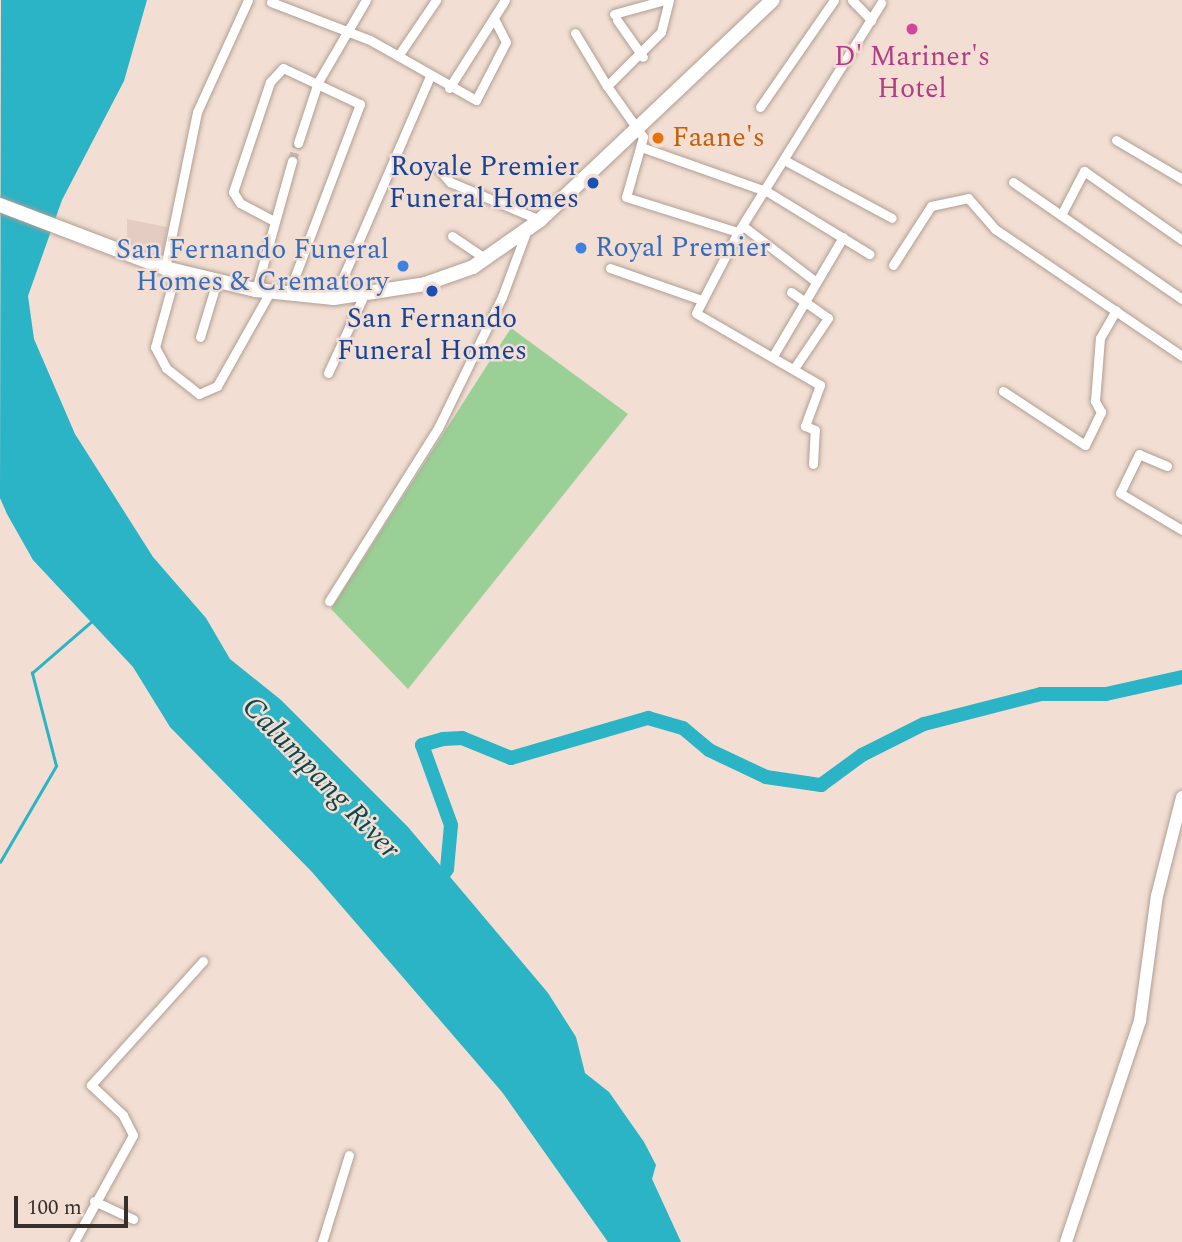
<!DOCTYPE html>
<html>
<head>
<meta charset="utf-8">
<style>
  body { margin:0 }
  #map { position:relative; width:1182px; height:1242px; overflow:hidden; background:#f2ded2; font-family:Spectral,serif }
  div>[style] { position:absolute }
  .industrial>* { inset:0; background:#e4ccc3 }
  .green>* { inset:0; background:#9acf96 }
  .water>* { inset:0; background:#2bb3c6 }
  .stream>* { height:2.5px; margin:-1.25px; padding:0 1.25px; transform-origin:1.25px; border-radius:1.25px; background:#2bb3c6 }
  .river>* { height:14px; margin:-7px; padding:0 7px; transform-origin:7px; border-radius:7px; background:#2bb3c6 }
  .street-tunnel>* { height:9px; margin-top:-4.5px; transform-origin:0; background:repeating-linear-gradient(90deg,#ccbbb0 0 9px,transparent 0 13.5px) }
  .roads { filter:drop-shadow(0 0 2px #b09e93) drop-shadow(0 0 2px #b09e93) }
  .street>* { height:9px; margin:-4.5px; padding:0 4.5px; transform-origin:4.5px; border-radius:4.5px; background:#fff }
  .secondary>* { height:12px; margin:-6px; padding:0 6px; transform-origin:6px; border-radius:6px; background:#fff }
  .primary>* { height:14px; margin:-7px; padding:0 7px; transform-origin:7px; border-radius:7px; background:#fff }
  .dots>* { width:19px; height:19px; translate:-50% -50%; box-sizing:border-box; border:4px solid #f2ded2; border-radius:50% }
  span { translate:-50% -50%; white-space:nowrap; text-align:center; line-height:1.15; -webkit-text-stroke:5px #f2ded2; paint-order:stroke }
  .hotel-label { font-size:28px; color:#b23c85 }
  .food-label { font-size:28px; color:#c56008 }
  .left { translate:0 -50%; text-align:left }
  .transit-label { font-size:28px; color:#164399 }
  .right { translate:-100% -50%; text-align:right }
  .shop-label { font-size:28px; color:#366cbe }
  .water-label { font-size:30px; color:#0d464e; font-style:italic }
  .scale { position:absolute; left:14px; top:1196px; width:114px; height:32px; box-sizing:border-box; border:4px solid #362f2a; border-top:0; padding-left:9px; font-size:21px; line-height:24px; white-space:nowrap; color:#362f2a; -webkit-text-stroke:5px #f2ded2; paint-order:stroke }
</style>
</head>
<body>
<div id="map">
  <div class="industrial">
    <div style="clip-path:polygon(127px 219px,167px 227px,162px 261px,127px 248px)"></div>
  </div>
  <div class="green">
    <div style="clip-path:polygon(511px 328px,628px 414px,408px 689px,331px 609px)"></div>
  </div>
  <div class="water">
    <div style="clip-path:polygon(1px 0,147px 0,124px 81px,62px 200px,28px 296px,34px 339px,75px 434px,153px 557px,206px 618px,230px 659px,281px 700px,408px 827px,548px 993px,576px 1037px,585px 1073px,609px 1092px,644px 1142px,656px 1165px,652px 1179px,681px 1242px,608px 1242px,502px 1092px,312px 872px,170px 727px,133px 667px,33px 560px,7px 514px,0 498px)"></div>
  </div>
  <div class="stream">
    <div style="left:0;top:862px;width:111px;rotate:-59.7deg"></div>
    <div style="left:56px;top:766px;width:96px;rotate:-104.5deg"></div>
    <div style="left:32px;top:673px;width:79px;rotate:-40.9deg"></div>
  </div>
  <div class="river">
    <div style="left:437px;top:883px;width:17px;rotate:-54deg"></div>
    <div style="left:447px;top:869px;width:44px;rotate:-84.8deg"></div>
    <div style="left:451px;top:825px;width:85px;rotate:-109.9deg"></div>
    <div style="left:422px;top:745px;width:22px;rotate:-16deg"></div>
    <div style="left:443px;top:739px;width:19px;rotate:-3deg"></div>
    <div style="left:462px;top:738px;width:53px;rotate:22.2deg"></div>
    <div style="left:511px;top:758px;width:143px;rotate:-16.3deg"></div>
    <div style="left:648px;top:718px;width:36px;rotate:16deg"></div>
    <div style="left:683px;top:728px;width:34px;rotate:40deg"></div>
    <div style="left:709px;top:750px;width:63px;rotate:25.3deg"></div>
    <div style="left:766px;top:777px;width:56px;rotate:8.3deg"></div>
    <div style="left:821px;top:785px;width:51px;rotate:-36.2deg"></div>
    <div style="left:862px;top:755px;width:69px;rotate:-26.6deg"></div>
    <div style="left:924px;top:724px;width:121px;rotate:-14.4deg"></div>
    <div style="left:1041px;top:694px;width:65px"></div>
    <div style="left:1106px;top:694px;width:78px;rotate:-12.6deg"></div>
  </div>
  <div class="street-tunnel">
    <div style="left:292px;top:161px;width:19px;rotate:-72deg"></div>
  </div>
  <div class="roads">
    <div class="street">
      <div style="left:669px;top:0;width:33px;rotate:104deg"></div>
      <div style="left:661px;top:32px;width:76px;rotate:135deg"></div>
      <div style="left:607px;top:86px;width:62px;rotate:54.8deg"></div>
      <div style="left:643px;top:137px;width:62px;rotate:105.8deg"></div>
      <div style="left:626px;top:197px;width:117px;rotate:17.4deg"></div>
      <div style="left:852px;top:0;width:28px;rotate:46deg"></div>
      <div style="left:271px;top:2px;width:106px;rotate:21deg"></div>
      <div style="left:370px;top:40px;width:122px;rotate:29.5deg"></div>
      <div style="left:476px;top:100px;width:65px;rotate:-62.7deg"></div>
      <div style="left:506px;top:42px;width:27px;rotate:-117deg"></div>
      <div style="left:614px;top:14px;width:53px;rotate:-15.4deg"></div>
      <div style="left:617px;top:20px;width:45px;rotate:54.9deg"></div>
      <div style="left:575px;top:33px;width:62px;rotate:58.9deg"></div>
      <div style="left:398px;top:56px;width:68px;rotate:-55.8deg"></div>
      <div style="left:449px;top:88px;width:104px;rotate:-57.5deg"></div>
      <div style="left:760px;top:107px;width:130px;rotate:-55.3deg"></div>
      <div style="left:1116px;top:140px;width:77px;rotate:30.6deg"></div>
      <div style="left:298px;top:143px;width:64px;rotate:-71.8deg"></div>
      <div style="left:318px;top:82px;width:95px;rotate:-59.7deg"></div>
      <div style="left:641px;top:147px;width:135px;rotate:19.5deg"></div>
      <div style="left:768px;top:192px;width:119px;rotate:31.5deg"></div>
      <div style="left:786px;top:161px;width:120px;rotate:28.3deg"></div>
      <div style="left:439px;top:169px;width:17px;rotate:50deg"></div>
      <div style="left:450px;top:182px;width:98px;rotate:22.9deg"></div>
      <div style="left:1013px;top:182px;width:206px;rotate:34.7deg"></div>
      <div style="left:1061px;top:215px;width:50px;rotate:-62.4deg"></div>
      <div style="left:1084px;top:171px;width:120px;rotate:35.1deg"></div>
      <div style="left:274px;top:221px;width:38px;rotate:-152deg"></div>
      <div style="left:240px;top:203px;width:13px;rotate:-122deg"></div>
      <div style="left:233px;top:192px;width:116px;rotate:-71.4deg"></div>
      <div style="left:270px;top:82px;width:19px;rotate:-47deg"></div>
      <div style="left:283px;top:68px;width:85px;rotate:25.1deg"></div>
      <div style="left:360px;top:104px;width:204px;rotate:110.7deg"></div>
      <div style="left:743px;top:226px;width:91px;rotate:37.4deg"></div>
      <div style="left:452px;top:236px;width:41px;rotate:34.1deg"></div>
      <div style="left:893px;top:265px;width:70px;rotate:-57.2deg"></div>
      <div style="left:931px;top:206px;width:38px;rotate:-12deg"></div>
      <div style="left:968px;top:198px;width:41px;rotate:48.9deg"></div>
      <div style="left:995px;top:229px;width:226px;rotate:34.2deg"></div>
      <div style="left:165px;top:268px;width:159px;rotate:-78.4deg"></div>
      <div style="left:197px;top:112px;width:123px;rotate:-65.5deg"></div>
      <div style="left:610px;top:268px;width:94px;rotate:19.2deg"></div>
      <div style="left:176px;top:271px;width:79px;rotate:105.4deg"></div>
      <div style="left:155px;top:347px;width:24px;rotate:62deg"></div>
      <div style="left:166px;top:368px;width:42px;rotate:38.2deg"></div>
      <div style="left:199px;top:394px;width:20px;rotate:-24deg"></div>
      <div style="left:217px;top:386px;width:108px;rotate:-60.6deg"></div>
      <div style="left:256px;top:290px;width:134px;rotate:-74.4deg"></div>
      <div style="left:791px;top:292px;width:45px;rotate:35.1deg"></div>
      <div style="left:828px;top:318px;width:59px;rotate:124deg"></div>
      <div style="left:334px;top:298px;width:240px;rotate:-66.6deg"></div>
      <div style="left:200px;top:337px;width:59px;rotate:-73.1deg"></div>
      <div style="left:773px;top:356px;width:138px;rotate:-59.5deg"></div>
      <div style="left:328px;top:373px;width:84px;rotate:-65.3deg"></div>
      <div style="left:1003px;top:391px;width:98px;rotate:33.4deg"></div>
      <div style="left:1085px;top:445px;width:37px;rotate:-64deg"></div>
      <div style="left:1101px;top:412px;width:13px;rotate:-119deg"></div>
      <div style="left:1095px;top:401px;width:63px;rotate:-85.5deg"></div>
      <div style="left:1100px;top:338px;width:32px;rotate:-60deg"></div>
      <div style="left:813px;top:464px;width:34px;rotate:-87deg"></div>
      <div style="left:815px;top:430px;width:11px;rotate:-158deg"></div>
      <div style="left:805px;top:426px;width:44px;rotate:-69.9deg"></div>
      <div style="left:820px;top:385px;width:143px;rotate:-149.9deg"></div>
      <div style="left:696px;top:313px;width:91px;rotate:-62.6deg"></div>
      <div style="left:738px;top:232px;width:270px;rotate:-58deg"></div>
      <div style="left:1167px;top:466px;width:30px;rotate:-157deg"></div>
      <div style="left:1139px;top:454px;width:43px;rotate:116deg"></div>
      <div style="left:1120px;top:493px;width:72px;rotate:30.8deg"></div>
      <div style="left:329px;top:601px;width:204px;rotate:-57.8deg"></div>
      <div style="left:438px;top:428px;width:146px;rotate:-64deg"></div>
      <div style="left:502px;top:297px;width:69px;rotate:-69.7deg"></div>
      <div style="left:94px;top:1201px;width:43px;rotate:24.8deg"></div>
      <div style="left:74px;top:1242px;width:122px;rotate:-61.1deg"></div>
      <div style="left:133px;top:1135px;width:22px;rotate:-117deg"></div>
      <div style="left:123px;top:1115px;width:44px;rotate:-136.8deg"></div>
      <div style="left:91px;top:1085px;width:167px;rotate:-47.9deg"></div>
      <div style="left:322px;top:1242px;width:91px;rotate:-72.8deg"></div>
    </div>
    <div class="secondary">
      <div style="left:1066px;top:1242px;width:233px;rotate:-71.5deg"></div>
      <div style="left:1140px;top:1021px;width:126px;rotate:-82.3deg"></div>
      <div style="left:1157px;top:896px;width:102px;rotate:-75.8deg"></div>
    </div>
    <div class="primary">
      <div style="left:0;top:205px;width:177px;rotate:20.9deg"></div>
      <div style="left:165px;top:268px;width:94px;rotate:13.6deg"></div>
      <div style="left:256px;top:290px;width:78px;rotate:5.9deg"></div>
      <div style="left:334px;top:298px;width:92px;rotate:-8.7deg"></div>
      <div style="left:425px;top:284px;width:51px;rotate:-19.5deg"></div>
      <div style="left:473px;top:267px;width:82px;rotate:-35deg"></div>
      <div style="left:540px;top:220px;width:320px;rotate:-43.4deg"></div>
    </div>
  </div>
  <div class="dots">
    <div style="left:912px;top:29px;background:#d1479c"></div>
    <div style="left:658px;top:138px;background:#e8710a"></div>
    <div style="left:593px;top:183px;background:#1a4fb4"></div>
    <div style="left:581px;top:248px;background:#3f7fe0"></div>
    <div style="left:403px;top:266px;background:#3f7fe0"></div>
    <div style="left:432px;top:291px;background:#1a4fb4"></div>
  </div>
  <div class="hotel-label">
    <span style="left:912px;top:73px">D' Mariner's<br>Hotel</span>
  </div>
  <div class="food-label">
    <span class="left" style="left:672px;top:138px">Faane's</span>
  </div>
  <div class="transit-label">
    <span class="right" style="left:579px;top:183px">Royale Premier<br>Funeral Homes</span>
    <span style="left:432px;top:335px">San Fernando<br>Funeral Homes</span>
  </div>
  <div class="shop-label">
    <span class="left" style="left:595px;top:248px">Royal Premier</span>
    <span class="right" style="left:389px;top:266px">San Fernando Funeral<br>Homes &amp; Crematory</span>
  </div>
  <div class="water-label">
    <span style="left:321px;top:778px;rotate:46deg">Calumpang River</span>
  </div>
  <div class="scale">100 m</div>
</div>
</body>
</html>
